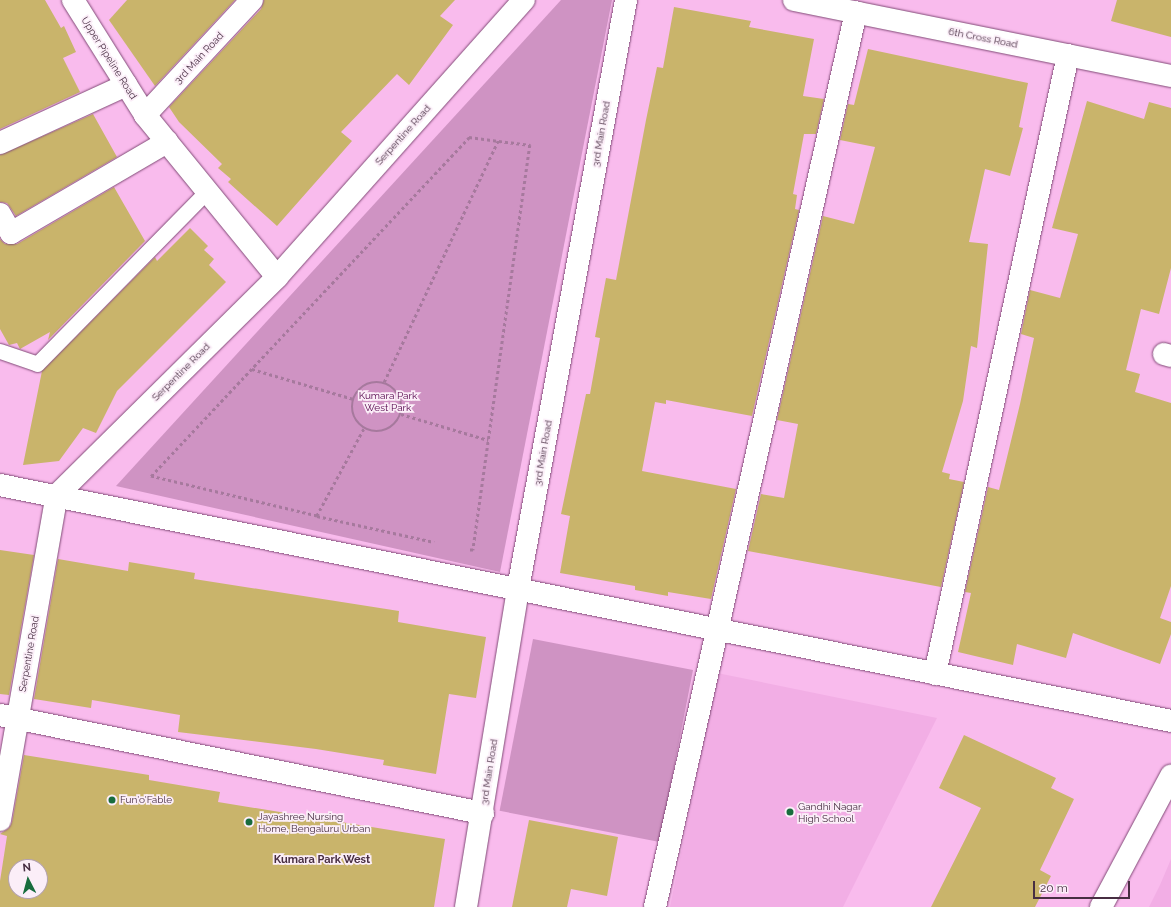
<!DOCTYPE html>
<html>
<head>
<meta charset="utf-8">
<style>
  body { margin:0 }
  #map { position:relative; width:1171px; height:907px; overflow:hidden; background:#f9bbed; font-family:Raleway,sans-serif }
  div>[style] { position:absolute }
  .built>* { inset:0; background:#f2aee5 }
  .green>* { inset:0; background:#cf93c3; transform-origin:0 0 }
  .building>* { inset:0; background:#c9b46b }
  .path>* { height:2.5px; margin-top:-1.25px; transform-origin:0; background:repeating-linear-gradient(90deg,#a6799d 0 3px,transparent 0 6px) }
  .path>.ring { margin:-1.25px; padding:0; box-sizing:content-box; background:none; border:2.5px solid #a6799d; border-radius:50% }
  .roads { filter:drop-shadow(0 0 1px #814b77) drop-shadow(0 0 1px #814b77) }
  .service>* { height:15px; margin:-7.5px; padding:0 7.5px; transform-origin:7.5px; border-radius:7.5px; background:#fff }
  .minor>* { height:22px; margin:-11px; padding:0 11px; transform-origin:11px; border-radius:11px; background:#fff }
  .tertiary>* { height:22px; margin:-11px; padding:0 11px; transform-origin:11px; border-radius:11px; background:#fff }
  .dots>* { width:11px; height:11px; translate:-50% -50%; box-sizing:border-box; border:2px solid #fbeef8; border-radius:50% }
  span { translate:-50% -50%; white-space:nowrap; text-align:center; line-height:1.15; -webkit-text-stroke:3.5px #fbeef8; paint-order:stroke }
  .street-label { font-size:10px; color:#472e42 }
  .park-label { font-size:10px; color:#54054b }
  .poi-label { font-size:10px; color:#472e42 }
  .left { translate:0 -50%; text-align:left }
  .neighbourhood-label { font-size:11px; color:#472e42; font-weight:700 }
  .north { position:absolute; left:8px; top:859px; width:40px; height:40px; box-sizing:border-box; background:#fbeef8; border:1px solid #b3a1af; border-radius:50%; rotate:354deg; font-size:11px; font-weight:700; line-height:16px; text-align:center; color:#472e42 }
  .north::after { content:''; display:block; margin:auto; width:14px; height:18px; background:#186c3d; clip-path:polygon(50% 0,100% 100%,50% 72%,0 100%) }
  .scale { position:absolute; left:1033px; top:881px; width:97px; height:18px; box-sizing:border-box; border:2px solid #472e42; border-top:0; padding-left:5px; font-size:12px; line-height:14px; white-space:nowrap; color:#472e42; -webkit-text-stroke:3px #fbeef8; paint-order:stroke }
</style>
</head>
<body>
<div id="map">
  <div class="built">
    <div style="clip-path:polygon(717px 673px,937px 718px,843px 907px,670px 907px)"></div>
    <div style="clip-path:polygon(1171px 859px,1171px 907px,1149px 907px,1160px 885px)"></div>
  </div>
  <div class="green">
    <div style="clip-path:polygon(561px 0,612px 0,500px 572px,116px 486px)"></div>
    <div style="left:533px;top:639px;width:163px;height:175px;rotate:11deg"></div>
  </div>
  <div class="building">
    <div style="clip-path:polygon(0 0,45px 0,61px 28px,64px 26px,76px 52px,63px 58px,80px 92px,0 129px)"></div>
    <div style="clip-path:polygon(127px 0,235px 0,155px 86px,109px 20px)"></div>
    <div style="clip-path:polygon(264px 0,455px 0,440px 16px,453px 25px,409px 85px,397px 74px,341px 132px,352px 141px,277px 226px,228px 182px,231px 179px,218px 168px,222px 164px,179px 122px,169px 107px,261px 9px)"></div>
    <div style="clip-path:polygon(1117px 0,1171px 0,1171px 37px,1111px 21px)"></div>
    <div style="clip-path:polygon(674px 7px,751px 21px,749px 27px,814px 39px,803px 96px,824px 99px,816px 134px,804px 134px,793px 194px,797px 195px,795px 209px,799px 210px,752px 416px,666px 400px,666px 404px,655px 402px,642px 471px,736px 489px,711px 599px,668px 592px,668px 596px,635px 590px,635px 586px,560px 573px,570px 516px,561px 514px,586px 394px,590px 394px,600px 338px,595px 337px,606px 278px,616px 280px,646px 120px,657px 67px,663px 68px)"></div>
    <div style="clip-path:polygon(868px 49px,1028px 83px,1019px 127px,1023px 128px,1010px 176px,985px 169px,969px 242px,988px 244px,977px 348px,971px 346px,963px 401px,942px 472px,950px 474px,949px 479px,964px 482px,941px 587px,748px 551px,761px 494px,784px 498px,798px 424px,777px 420px,823px 216px,854px 224px,875px 147px,840px 140px,848px 104px,854px 105px)"></div>
    <div style="clip-path:polygon(1087px 101px,1144px 119px,1149px 102px,1171px 108px,1171px 268px,1159px 314px,1141px 309px,1126px 370px,1140px 374px,1135px 392px,1171px 403px,1171px 586px,1160px 618px,1171px 622px,1171px 634px,1160px 664px,1073px 633px,1066px 658px,1017px 644px,1013px 665px,958px 652px,971px 593px,965px 592px,988px 487px,999px 490px,1020px 404px,1034px 338px,1021px 334px,1030px 290px,1060px 298px,1078px 234px,1052px 228px)"></div>
    <div style="clip-path:polygon(93px 114px,117px 157px,16px 216px,7px 203px,0 202px,0 155px)"></div>
    <div style="clip-path:polygon(114px 187px,145px 241px,48px 340px,50px 332px,20px 349px,17px 343px,9px 345px,0 329px,0 239px,5px 244px,17px 244px)"></div>
    <div style="clip-path:polygon(190px 228px,208px 246px,204px 250px,214px 259px,209px 265px,226px 282px,117px 391px,96px 433px,83px 428px,59px 461px,23px 465px,42px 371px,155px 257px,157px 261px)"></div>
    <div style="clip-path:polygon(0 550px,34px 555px,9px 695px,0 694px)"></div>
    <div style="clip-path:polygon(58px 559px,128px 571px,129px 562px,195px 573px,194px 579px,399px 611px,398px 622px,486px 637px,476px 698px,449px 694px,436px 774px,383px 765px,384px 760px,316px 749px,178px 732px,180px 715px,92px 700px,91px 708px,34px 699px)"></div>
    <div style="clip-path:polygon(964px 735px,1056px 778px,1051px 788px,1074px 799px,1040px 870px,1051px 876px,1035px 907px,931px 907px,981px 808px,939px 788px)"></div>
    <div style="clip-path:polygon(evenodd,24px 755px,149px 775px,149px 780px,220px 792px,218px 802px,445px 839px,434px 907px,0 907px,0 881px,7px 836px,0 834px,9px 828px,12px 822px,24px 755px,16px 867px,40px 867px,40px 891px,16px 891px,16px 867px)"></div>
    <div style="clip-path:polygon(529px 820px,618px 837px,607px 896px,571px 889px,567px 907px,512px 907px)"></div>
  </div>
  <div class="path">
    <div style="left:252px;top:369px;width:105px;rotate:16.5deg"></div>
    <div class="ring" style="left:352px;top:382px;width:47.5px;height:47.5px"></div>
    <div style="left:384px;top:382px;width:267px;rotate:-64.7deg"></div>
    <div style="left:401px;top:414px;width:91px;rotate:16.6deg"></div>
    <div style="left:364px;top:429px;width:99px;rotate:118.4deg"></div>
    <div style="left:317px;top:516px;width:171px;rotate:-166.5deg"></div>
    <div style="left:151px;top:476px;width:465px;rotate:-46.8deg"></div>
    <div style="left:469px;top:137px;width:62px;rotate:7.5deg"></div>
    <div style="left:530px;top:145px;width:409px;rotate:98deg"></div>
    <div style="left:473px;top:550px;width:3px;rotate:180deg"></div>
    <div style="left:317px;top:516px;width:120px;rotate:12.5deg"></div>
  </div>
  <div class="roads">
    <div class="service">
      <div style="left:0;top:351px;width:39px;rotate:19deg"></div>
      <div style="left:37px;top:364px;width:243px;rotate:-45.5deg"></div>
    </div>
    <div class="minor">
      <div style="left:73px;top:0;width:136px;rotate:57.9deg"></div>
      <div style="left:145px;top:115px;width:209px;rotate:50.8deg"></div>
      <div style="left:794px;top:0;width:385px;rotate:11.4deg"></div>
      <div style="left:145px;top:115px;width:157px;rotate:-47.1deg"></div>
      <div style="left:0;top:143px;width:139px;rotate:-24.7deg"></div>
      <div style="left:0;top:214px;width:22px;rotate:60deg"></div>
      <div style="left:11px;top:233px;width:181px;rotate:-30.3deg"></div>
      <div style="left:1164px;top:354px;width:7px;rotate:16deg"></div>
      <div style="left:0;top:485px;width:1195px;rotate:11.39deg"></div>
      <div style="left:935px;top:674px;width:633px;rotate:-77.87deg"></div>
      <div style="left:0;top:715px;width:493px;rotate:11.5deg"></div>
      <div style="left:0;top:820px;width:330px;rotate:-80.1deg"></div>
      <div style="left:57px;top:495px;width:310px;rotate:-44.7deg"></div>
      <div style="left:277px;top:277px;width:371px;rotate:-48.3deg"></div>
      <div style="left:466px;top:907px;width:322px;rotate:-80.7deg"></div>
      <div style="left:518px;top:589px;width:599px;rotate:-79.61deg"></div>
      <div style="left:655px;top:907px;width:917px;rotate:-77.34deg"></div>
    </div>
    <div class="tertiary">
      <div style="left:1101px;top:907px;width:149px;rotate:-61.9deg"></div>
    </div>
  </div>
  <div class="dots">
    <div style="left:112px;top:800px;background:#186c3d"></div>
    <div style="left:790px;top:812px;background:#186c3d"></div>
    <div style="left:249px;top:822px;background:#186c3d"></div>
  </div>
  <div class="street-label">
    <span style="left:983px;top:38px;rotate:11deg">6th Cross Road</span>
    <span style="left:109px;top:58px;rotate:58deg">Upper Pipeline Road</span>
    <span style="left:199px;top:58px;rotate:-47deg">3rd Main Road</span>
    <span style="left:601px;top:134px;rotate:-80deg">3rd Main Road</span>
    <span style="left:403px;top:135px;rotate:-48deg">Serpentine Road</span>
    <span style="left:181px;top:372px;rotate:-45deg">Serpentine Road</span>
    <span style="left:543px;top:453px;rotate:-80deg">3rd Main Road</span>
    <span style="left:29px;top:654px;rotate:-80deg">Serpentine Road</span>
    <span style="left:489px;top:772px;rotate:-81deg">3rd Main Road</span>
  </div>
  <div class="park-label">
    <span style="left:388px;top:401px">Kumara Park<br>West Park</span>
  </div>
  <div class="poi-label">
    <span class="left" style="left:120px;top:800px">Fun'o'Fable</span>
    <span class="left" style="left:798px;top:812px">Gandhi Nagar<br>High School</span>
    <span class="left" style="left:258px;top:822px">Jayashree Nursing<br>Home, Bengaluru Urban</span>
  </div>
  <div class="neighbourhood-label">
    <span style="left:322px;top:860px">Kumara Park West</span>
  </div>
  <div class="north">N</div>
  <div class="scale">20 m</div>
</div>
</body>
</html>
